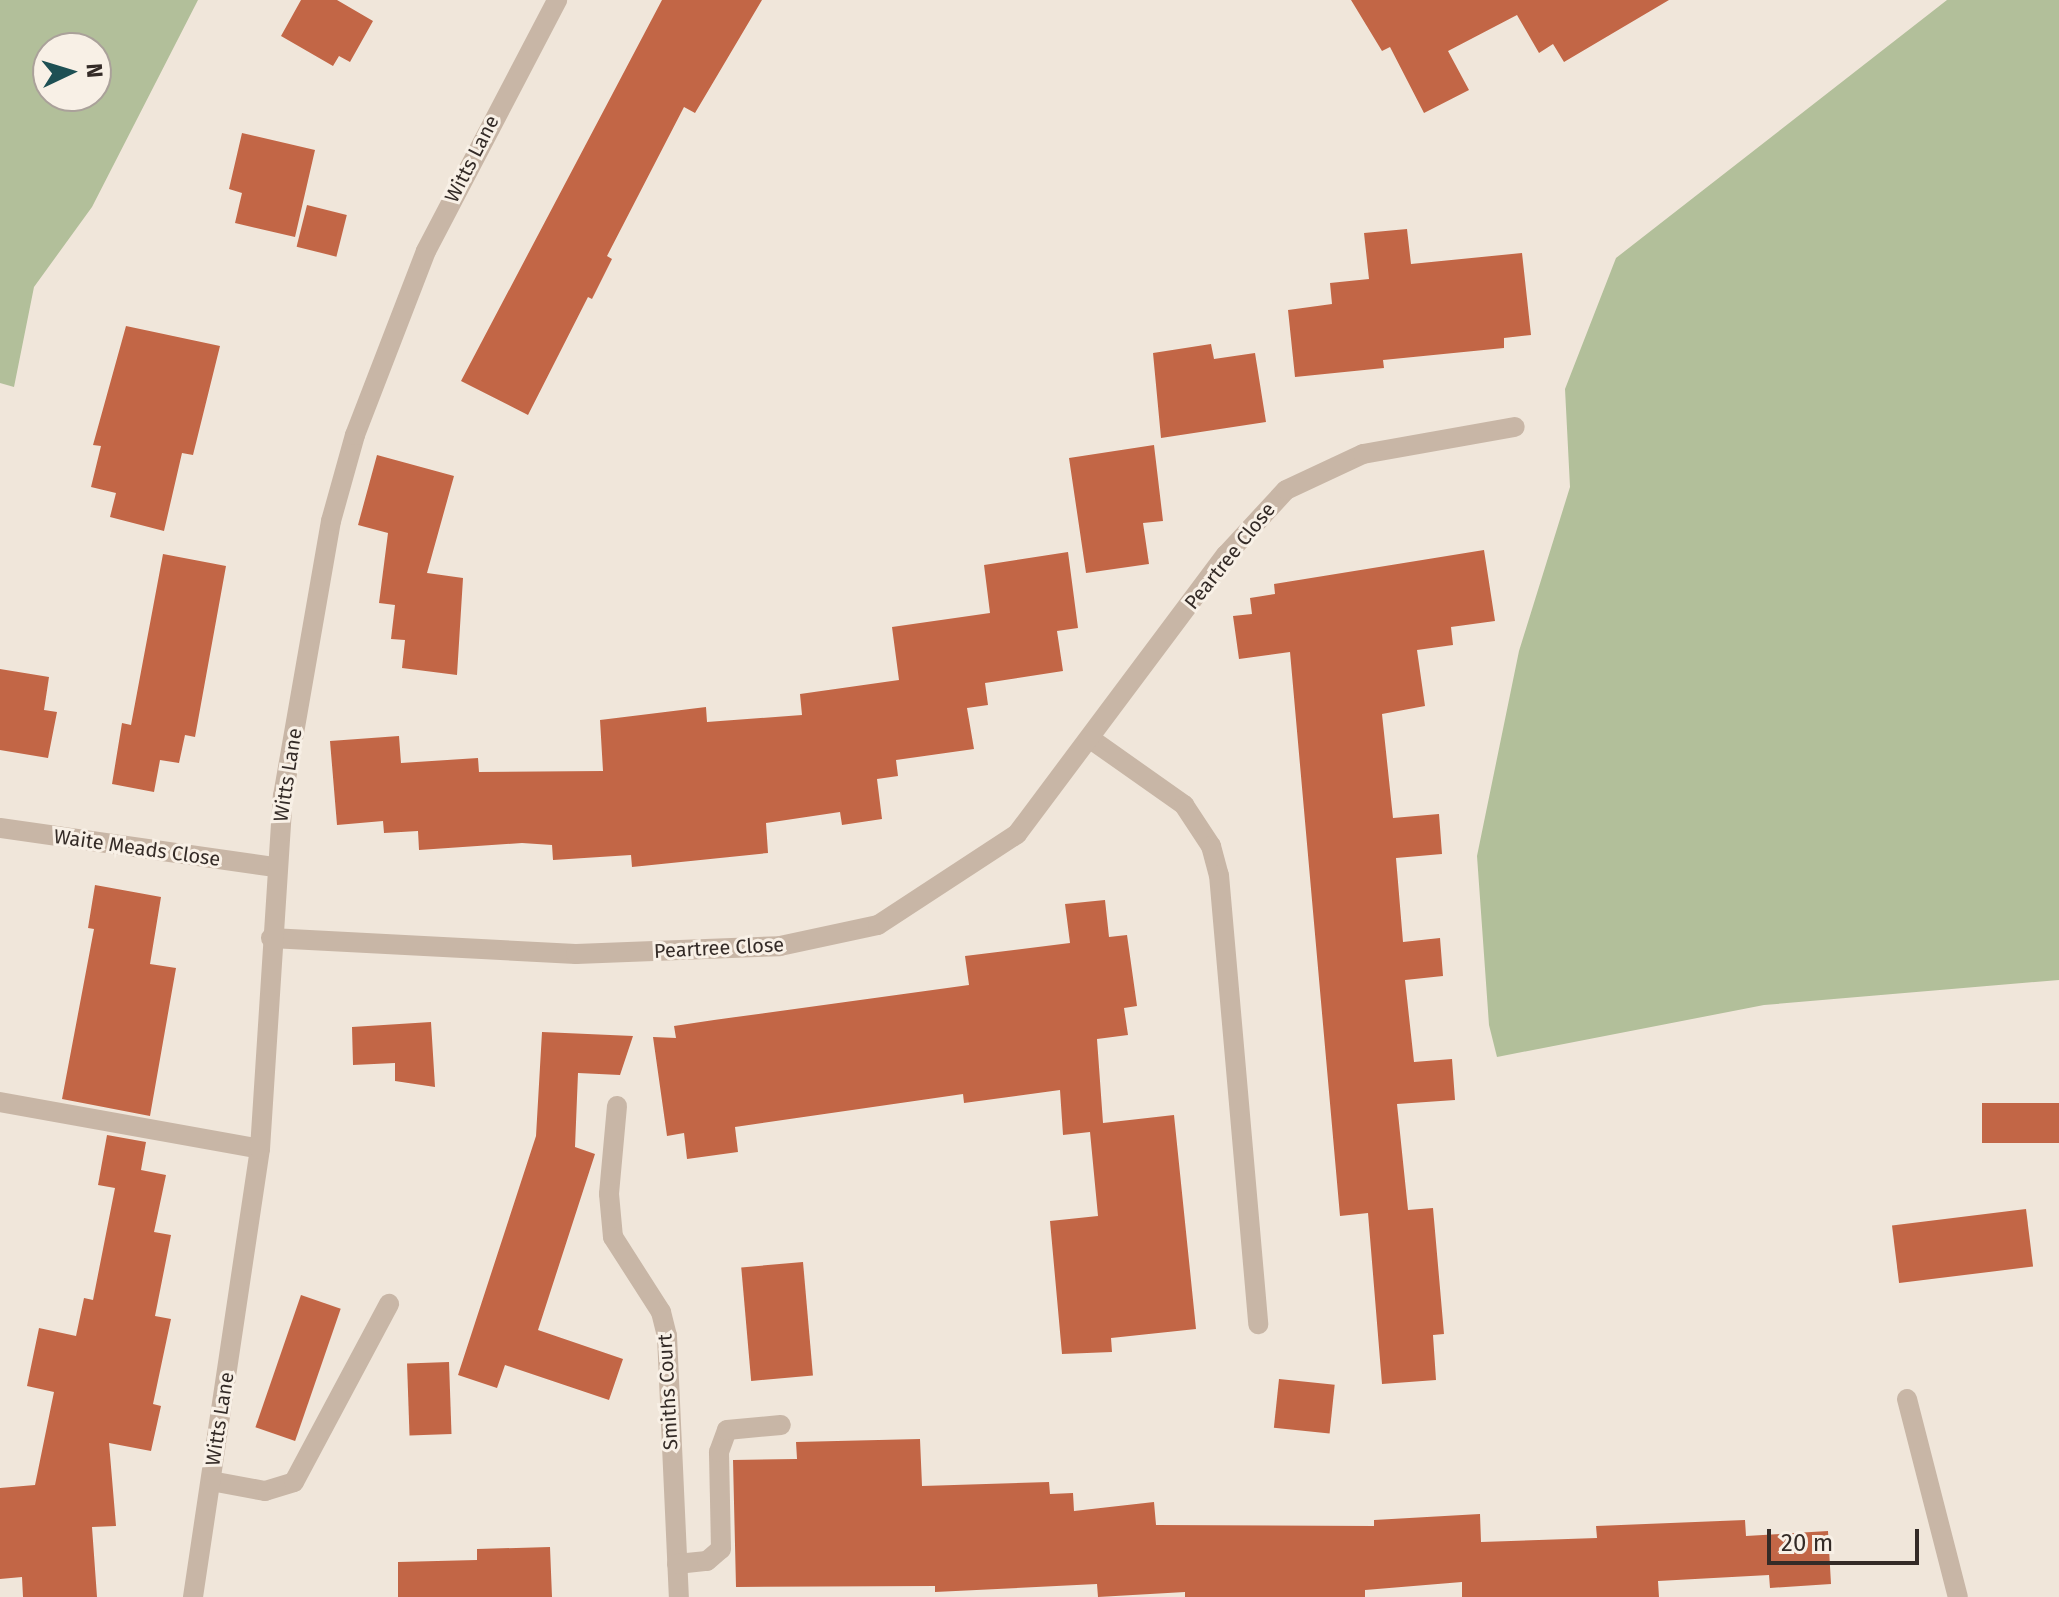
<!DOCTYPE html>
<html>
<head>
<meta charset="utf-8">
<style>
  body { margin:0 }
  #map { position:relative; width:2059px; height:1597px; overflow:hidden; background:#f0e6da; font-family:"Fira Sans",sans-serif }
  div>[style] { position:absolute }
  .green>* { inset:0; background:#b2bf9a }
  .building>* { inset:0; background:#c26646; transform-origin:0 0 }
  .minor>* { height:20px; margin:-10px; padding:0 10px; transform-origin:10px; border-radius:10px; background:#c8b6a6 }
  span { translate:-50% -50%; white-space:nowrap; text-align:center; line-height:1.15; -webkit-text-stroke:6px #f8f0e6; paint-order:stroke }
  .street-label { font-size:20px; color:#342b27 }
  .north { position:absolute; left:32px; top:32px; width:80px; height:80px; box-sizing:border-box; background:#f8f0e6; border:2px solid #aaa19a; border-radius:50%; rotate:86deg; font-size:22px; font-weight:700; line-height:32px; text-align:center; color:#342b27 }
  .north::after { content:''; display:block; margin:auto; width:28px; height:36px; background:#1e5054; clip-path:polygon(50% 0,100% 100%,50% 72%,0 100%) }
  .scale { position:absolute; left:1767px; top:1529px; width:152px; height:36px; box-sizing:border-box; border:4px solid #342b27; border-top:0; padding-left:10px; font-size:24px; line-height:28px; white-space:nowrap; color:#342b27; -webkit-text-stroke:6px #f8f0e6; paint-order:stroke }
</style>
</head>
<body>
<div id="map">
  <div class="green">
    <div style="clip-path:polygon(evenodd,0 0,198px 0,92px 207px,34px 287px,14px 387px,0 383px,0 0,96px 48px,96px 96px,48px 96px,48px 48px,96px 48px)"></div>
    <div style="clip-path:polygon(1947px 0,2059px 0,2059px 980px,1764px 1005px,1497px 1057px,1489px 1025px,1477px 856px,1519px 651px,1570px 487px,1565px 389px,1616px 258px)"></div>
  </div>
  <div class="building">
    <div style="clip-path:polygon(301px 0,337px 0,373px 21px,350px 62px,339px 56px,333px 66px,281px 36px)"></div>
    <div style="clip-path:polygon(662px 0,762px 0,695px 113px,684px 107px,607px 256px,612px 259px,592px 299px,588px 297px,528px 415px,461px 381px)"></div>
    <div style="clip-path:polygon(1351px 0,1669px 0,1564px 62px,1553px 44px,1539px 53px,1517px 15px,1448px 51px,1469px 90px,1424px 113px,1390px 47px,1382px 51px)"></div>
    <div style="clip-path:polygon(242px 133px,315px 150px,295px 237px,235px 223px,242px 193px,229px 189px)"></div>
    <div style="left:307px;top:205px;width:41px;height:43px;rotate:14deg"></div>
    <div style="clip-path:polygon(1407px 229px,1411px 264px,1522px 253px,1531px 335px,1504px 338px,1504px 348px,1383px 360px,1384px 368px,1295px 377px,1288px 310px,1332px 304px,1330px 283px,1369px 279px,1364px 233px)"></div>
    <div style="clip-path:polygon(126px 326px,220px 346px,193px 455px,182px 453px,164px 531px,110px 517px,116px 493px,91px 487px,101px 446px,93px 445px)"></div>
    <div style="clip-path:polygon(1211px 344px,1214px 359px,1255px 353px,1266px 422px,1161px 438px,1153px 353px)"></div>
    <div style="clip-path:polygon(1154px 445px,1163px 521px,1143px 523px,1149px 564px,1086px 573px,1069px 458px)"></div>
    <div style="clip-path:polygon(377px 455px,454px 476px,427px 573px,463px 578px,457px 675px,402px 668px,405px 640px,391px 639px,395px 605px,379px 603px,388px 533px,358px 525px)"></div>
    <div style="clip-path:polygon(1484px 550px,1495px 621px,1451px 627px,1453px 645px,1417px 650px,1425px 706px,1382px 714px,1393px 818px,1439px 814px,1442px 854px,1396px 858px,1403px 942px,1440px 938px,1443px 976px,1405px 980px,1414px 1062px,1452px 1059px,1455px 1100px,1397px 1104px,1408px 1210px,1433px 1208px,1444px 1334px,1433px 1335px,1436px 1380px,1382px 1384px,1368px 1213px,1340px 1216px,1290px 652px,1239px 659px,1233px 616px,1252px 614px,1250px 598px,1275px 594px,1274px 584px)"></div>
    <div style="clip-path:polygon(1068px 552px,1078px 628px,1057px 631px,1063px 671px,985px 683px,988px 705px,967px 708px,974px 749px,896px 760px,898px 776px,877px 779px,882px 819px,842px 825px,840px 812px,766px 823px,768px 853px,632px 867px,631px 855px,553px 860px,552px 845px,522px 843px,419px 850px,418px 831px,384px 833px,383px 821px,337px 825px,330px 741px,399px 736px,401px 763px,478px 758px,479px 772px,603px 771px,600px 720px,706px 707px,707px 722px,802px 715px,800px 694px,899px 680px,892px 627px,990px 613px,984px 565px)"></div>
    <div style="clip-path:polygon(163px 554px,226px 566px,195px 737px,185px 735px,179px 763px,160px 760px,154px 792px,112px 784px,122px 723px,131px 725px)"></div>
    <div style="clip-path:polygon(0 669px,49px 677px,44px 710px,57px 712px,48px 758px,0 750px)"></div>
    <div style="clip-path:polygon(95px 885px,161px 897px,150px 964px,176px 968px,150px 1116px,62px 1099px,94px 929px,88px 928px)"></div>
    <div style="clip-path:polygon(1105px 900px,1109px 937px,1127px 935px,1137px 1006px,1124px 1008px,1128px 1035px,1097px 1039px,1103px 1123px,1174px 1115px,1196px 1329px,1111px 1338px,1112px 1352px,1062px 1354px,1050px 1221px,1098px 1216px,1090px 1132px,1063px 1135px,1060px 1090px,964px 1103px,963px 1094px,735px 1127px,738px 1152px,687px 1159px,684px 1133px,667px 1136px,653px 1037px,676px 1038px,674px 1026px,714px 1020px,969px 985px,965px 956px,1070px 943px,1065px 904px)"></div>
    <div style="clip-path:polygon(431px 1022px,435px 1087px,395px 1081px,395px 1063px,353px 1065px,352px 1027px)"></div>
    <div style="clip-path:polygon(542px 1032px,633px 1036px,620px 1075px,578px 1073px,575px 1147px,595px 1154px,538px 1330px,623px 1359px,609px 1400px,505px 1365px,497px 1388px,458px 1375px,536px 1136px)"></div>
    <div style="left:2059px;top:1103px;width:40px;height:77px;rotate:90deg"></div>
    <div style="clip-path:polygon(107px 1135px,146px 1142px,141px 1170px,166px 1175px,154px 1232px,171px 1235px,155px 1316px,171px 1319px,153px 1404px,161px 1406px,151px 1451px,109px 1443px,116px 1526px,92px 1527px,97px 1597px,23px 1597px,22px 1577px,0 1579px,0 1488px,35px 1485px,54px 1392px,27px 1386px,39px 1328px,76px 1336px,84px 1298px,93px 1300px,115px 1188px,98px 1185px)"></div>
    <div style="left:2026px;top:1209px;width:58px;height:135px;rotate:83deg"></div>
    <div style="left:803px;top:1262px;width:114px;height:62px;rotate:85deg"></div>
    <div style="left:301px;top:1295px;width:42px;height:140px;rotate:19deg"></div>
    <div style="left:449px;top:1362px;width:72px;height:42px;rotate:88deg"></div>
    <div style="left:1279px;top:1379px;width:56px;height:49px;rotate:6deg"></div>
    <div style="clip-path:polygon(920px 1439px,922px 1486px,1049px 1482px,1050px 1494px,1073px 1493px,1074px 1511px,1154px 1502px,1156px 1525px,1374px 1526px,1374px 1520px,1480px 1514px,1481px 1542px,1597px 1538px,1596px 1526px,1745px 1520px,1746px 1536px,1828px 1531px,1831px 1584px,1770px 1588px,1769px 1575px,1658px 1581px,1659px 1597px,1462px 1597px,1462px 1582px,1365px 1590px,1365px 1597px,1185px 1597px,1185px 1592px,1098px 1597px,1097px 1584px,935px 1592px,935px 1586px,736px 1587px,733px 1460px,797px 1459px,796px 1442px)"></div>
    <div style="clip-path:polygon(550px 1547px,552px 1597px,398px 1597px,398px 1562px,477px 1560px,477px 1549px)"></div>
  </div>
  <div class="minor">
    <div style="left:1092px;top:740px;width:113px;rotate:35.2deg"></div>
    <div style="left:1184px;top:805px;width:49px;rotate:56.6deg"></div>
    <div style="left:1211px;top:846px;width:30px;rotate:75deg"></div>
    <div style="left:1219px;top:875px;width:451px;rotate:85deg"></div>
    <div style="left:0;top:828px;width:278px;rotate:8.1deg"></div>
    <div style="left:271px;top:938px;width:305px;rotate:3deg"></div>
    <div style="left:576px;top:954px;width:204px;rotate:-2.2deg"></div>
    <div style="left:780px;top:946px;width:100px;rotate:-12.1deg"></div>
    <div style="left:878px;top:925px;width:166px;rotate:-33.2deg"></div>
    <div style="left:1017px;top:834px;width:349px;rotate:-53.2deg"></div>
    <div style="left:1226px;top:555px;width:88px;rotate:-47.3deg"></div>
    <div style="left:1286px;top:490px;width:85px;rotate:-25.1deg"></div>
    <div style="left:1363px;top:454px;width:154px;rotate:-10.1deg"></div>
    <div style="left:0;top:1102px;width:264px;rotate:10.2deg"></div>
    <div style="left:617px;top:1106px;width:88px;rotate:95.2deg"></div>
    <div style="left:609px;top:1194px;width:43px;rotate:84.7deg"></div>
    <div style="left:613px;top:1237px;width:89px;rotate:57.4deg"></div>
    <div style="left:661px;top:1312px;width:25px;rotate:76deg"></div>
    <div style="left:667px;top:1336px;width:261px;rotate:87.4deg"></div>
    <div style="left:1907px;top:1399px;width:204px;rotate:75.6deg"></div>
    <div style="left:211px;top:1481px;width:55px;rotate:10.5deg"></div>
    <div style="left:265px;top:1491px;width:30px;rotate:-17deg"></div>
    <div style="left:294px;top:1482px;width:202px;rotate:-61.9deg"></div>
    <div style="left:677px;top:1564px;width:30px;rotate:-6deg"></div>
    <div style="left:707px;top:1561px;width:18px;rotate:-41deg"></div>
    <div style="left:721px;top:1549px;width:97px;rotate:-91.2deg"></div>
    <div style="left:719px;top:1452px;width:23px;rotate:-70deg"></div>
    <div style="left:727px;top:1430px;width:54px;rotate:-5.3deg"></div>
    <div style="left:193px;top:1597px;width:453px;rotate:-81.5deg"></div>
    <div style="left:260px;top:1149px;width:354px;rotate:-86.3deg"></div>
    <div style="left:283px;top:796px;width:279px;rotate:-80.1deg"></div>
    <div style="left:331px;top:521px;width:89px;rotate:-74.4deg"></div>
    <div style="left:355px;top:435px;width:197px;rotate:-68.9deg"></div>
    <div style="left:426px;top:251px;width:283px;rotate:-62.4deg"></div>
  </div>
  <div class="street-label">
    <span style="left:472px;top:159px;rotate:-63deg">Witts Lane</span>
    <span style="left:1230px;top:556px;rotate:-51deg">Peartree Close</span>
    <span style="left:288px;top:775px;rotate:-81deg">Witts Lane</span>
    <span style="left:137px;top:848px;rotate:8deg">Waite Meads Close</span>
    <span style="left:719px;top:948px;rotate:-3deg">Peartree Close</span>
    <span style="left:668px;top:1392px;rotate:-93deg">Smiths Court</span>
    <span style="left:220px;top:1419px;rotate:-81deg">Witts Lane</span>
  </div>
  <div class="north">N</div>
  <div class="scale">20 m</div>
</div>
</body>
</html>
